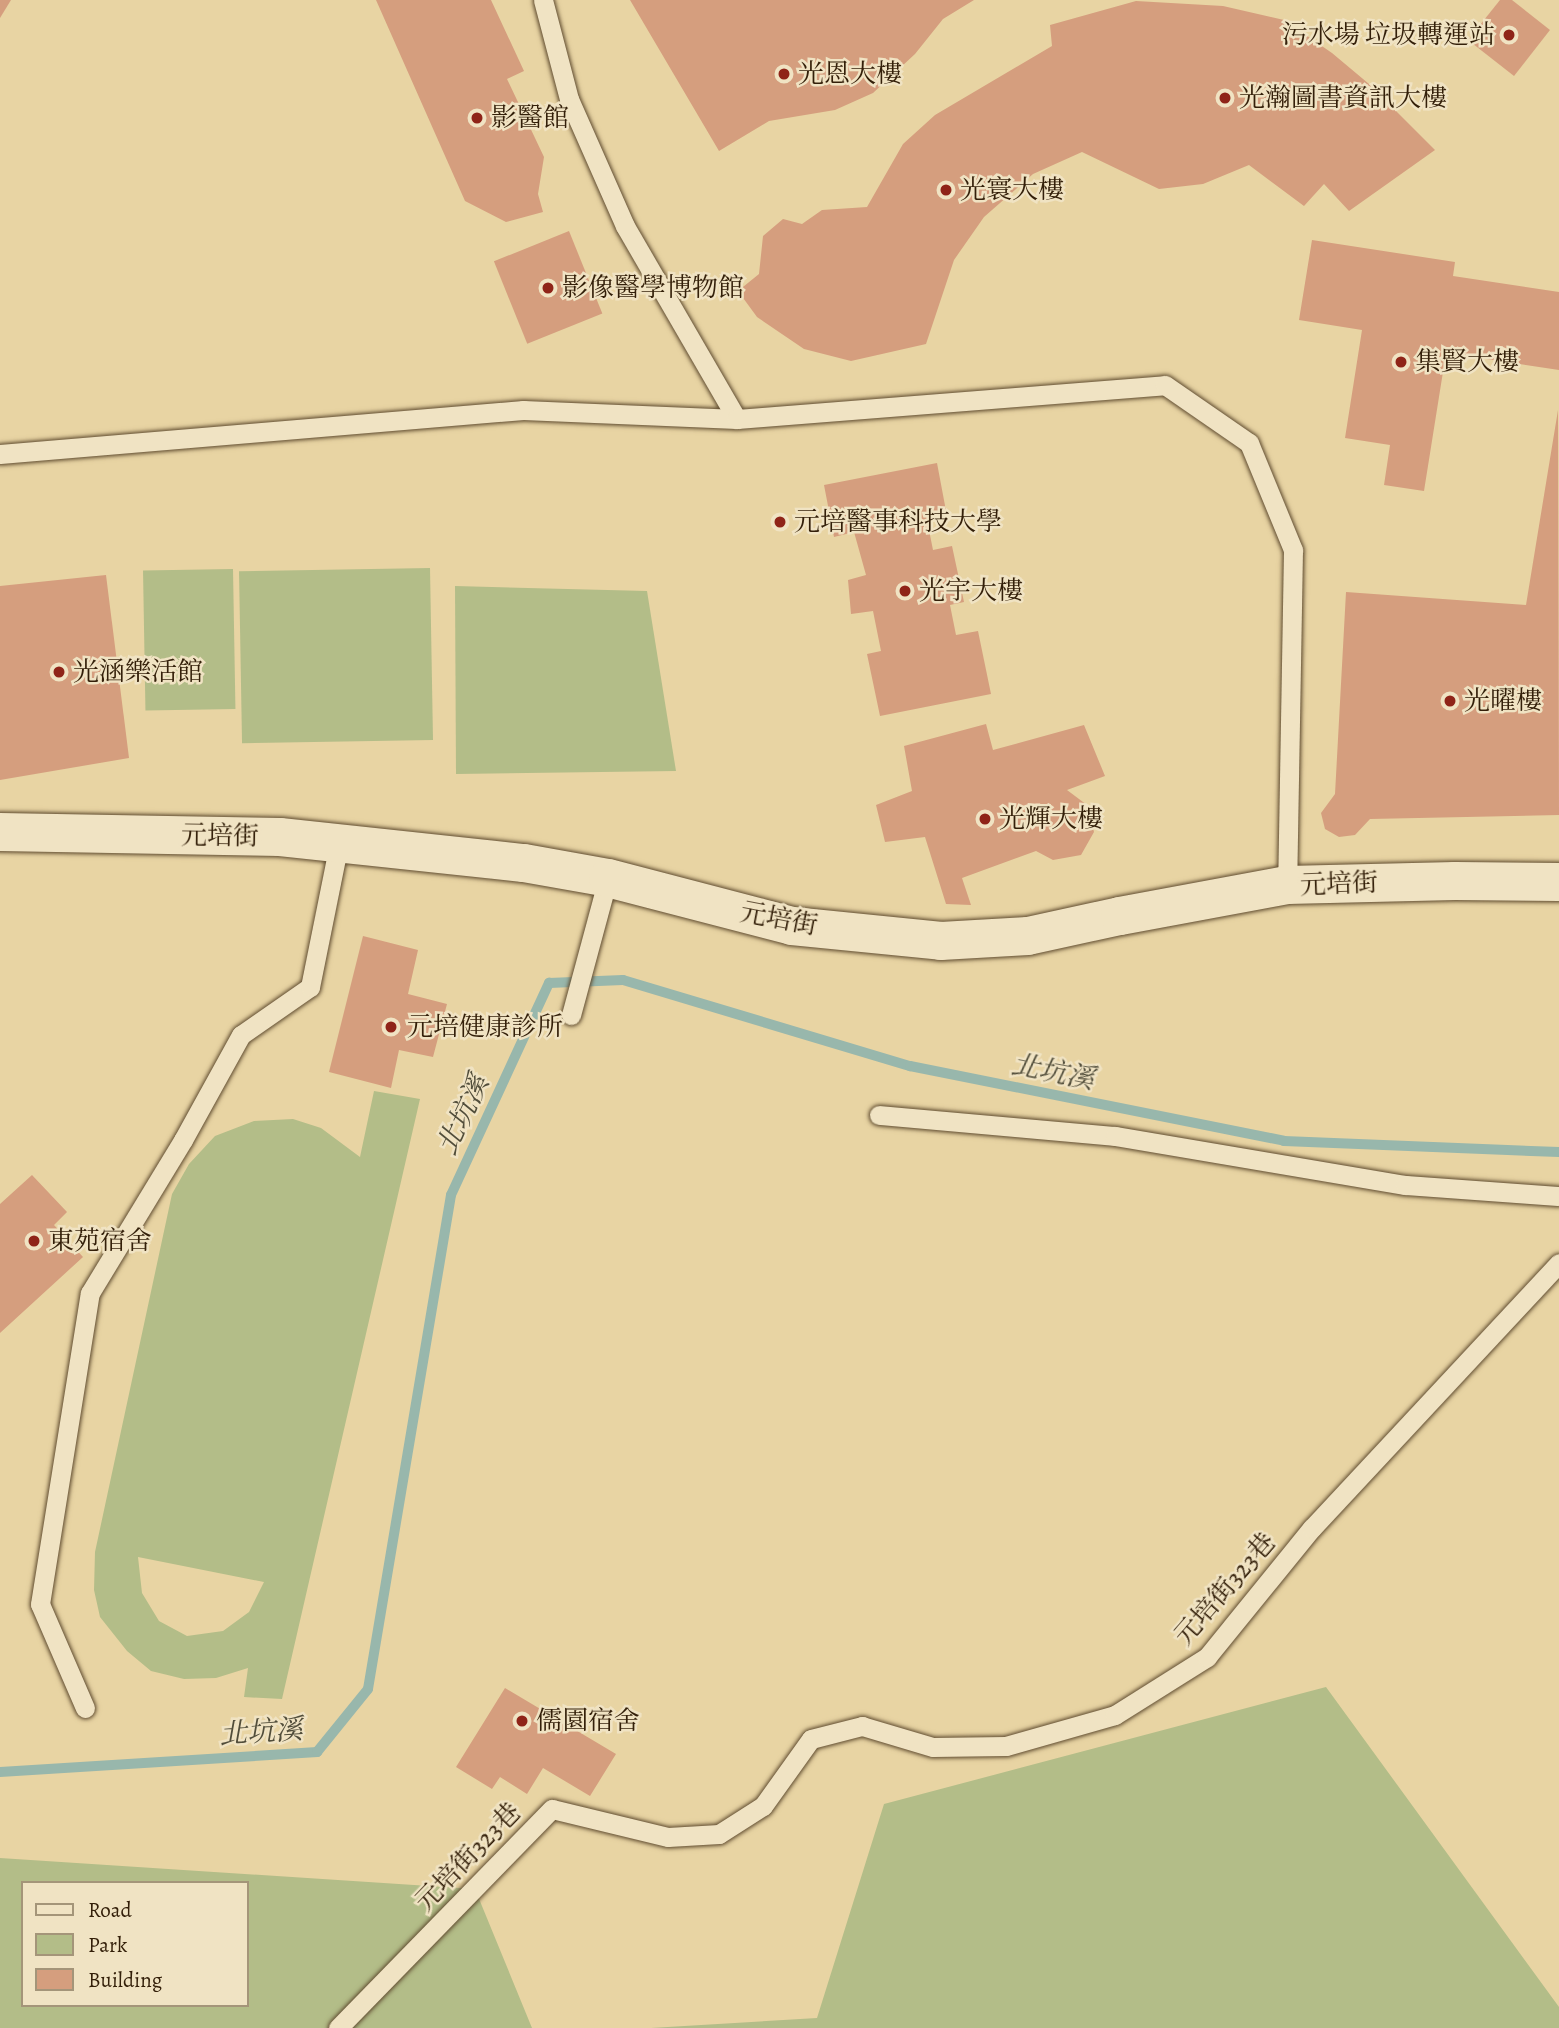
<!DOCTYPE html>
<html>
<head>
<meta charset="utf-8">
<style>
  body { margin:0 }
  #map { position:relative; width:1559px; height:2028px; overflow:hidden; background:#e8d4a3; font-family:Alegreya,"Noto Serif TC",serif }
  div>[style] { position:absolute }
  .green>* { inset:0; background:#b3bd88; transform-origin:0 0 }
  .stream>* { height:10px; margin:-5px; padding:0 5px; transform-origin:5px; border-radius:5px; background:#98b7ac }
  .building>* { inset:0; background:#d59e7e; transform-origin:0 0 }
  .roads { filter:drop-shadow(0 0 2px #604c30) drop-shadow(0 0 2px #604c30) }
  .lane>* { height:19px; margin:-9.5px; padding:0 9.5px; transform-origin:9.5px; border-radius:9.5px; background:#f0e3c3 }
  .secondary>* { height:38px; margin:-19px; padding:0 19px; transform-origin:19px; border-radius:19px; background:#f0e3c3 }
  .dots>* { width:19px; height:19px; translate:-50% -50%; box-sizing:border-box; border:4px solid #f0e3c3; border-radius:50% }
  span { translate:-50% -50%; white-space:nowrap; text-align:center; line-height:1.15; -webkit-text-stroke:5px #f0e3c3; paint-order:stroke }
  .poi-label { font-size:26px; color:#331f09 }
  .right { translate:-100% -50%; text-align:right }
  .left { translate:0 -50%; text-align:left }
  .street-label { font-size:26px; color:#331f09 }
  .water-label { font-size:28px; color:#514d3a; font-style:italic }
  .legend { position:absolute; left:21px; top:1881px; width:228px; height:126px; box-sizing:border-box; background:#f0e3c3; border:2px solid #a49579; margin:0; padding:9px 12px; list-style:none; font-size:21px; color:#331f09 }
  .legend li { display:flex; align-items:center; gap:14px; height:35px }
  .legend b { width:35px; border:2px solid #a49579 }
</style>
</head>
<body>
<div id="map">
  <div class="green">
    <div style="left:430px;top:568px;width:172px;height:191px;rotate:89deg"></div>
    <div style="left:233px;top:569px;width:140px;height:90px;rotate:89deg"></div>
    <div style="clip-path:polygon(455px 586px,647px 591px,676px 771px,456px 774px)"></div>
    <div style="clip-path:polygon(evenodd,374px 1091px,420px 1099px,282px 1699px,244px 1697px,248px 1668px,216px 1678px,184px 1679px,151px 1671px,127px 1651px,100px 1617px,94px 1590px,95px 1552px,172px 1194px,189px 1164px,215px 1136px,254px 1121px,293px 1119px,321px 1128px,360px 1157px,374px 1091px,138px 1557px,264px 1582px,249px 1612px,223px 1631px,187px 1636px,159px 1621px,142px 1593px,138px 1557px)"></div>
    <div style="clip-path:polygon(1326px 1687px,1559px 2007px,1559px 2028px,651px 2028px,817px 2018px,884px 1804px)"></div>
    <div style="clip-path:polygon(evenodd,0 1858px,475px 1889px,532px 2028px,0 2028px,0 1858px,23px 1883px,247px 1883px,247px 2005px,23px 2005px,23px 1883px)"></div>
  </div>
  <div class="stream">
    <div style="left:0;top:1772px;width:318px;rotate:-3.6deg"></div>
    <div style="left:317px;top:1752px;width:81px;rotate:-51deg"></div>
    <div style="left:368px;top:1689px;width:501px;rotate:-80.46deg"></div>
    <div style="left:451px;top:1195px;width:234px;rotate:-65.2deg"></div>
    <div style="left:549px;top:983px;width:74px;rotate:-2.3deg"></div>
    <div style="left:623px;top:980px;width:300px;rotate:16.7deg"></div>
    <div style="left:910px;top:1066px;width:381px;rotate:11.3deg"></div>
    <div style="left:1284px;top:1141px;width:275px;rotate:2.3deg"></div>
  </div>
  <div class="building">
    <div style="clip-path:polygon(0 0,11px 0,0 18px)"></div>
    <div style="clip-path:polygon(376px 0,491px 0,524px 71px,507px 79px,544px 157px,538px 194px,543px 212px,506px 222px,465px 201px)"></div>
    <div style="clip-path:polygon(630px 0,974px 0,943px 19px,915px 54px,873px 93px,835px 110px,769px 121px,719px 151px)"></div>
    <div style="clip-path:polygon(1500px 0,1512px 0,1550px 30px,1514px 76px,1468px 40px)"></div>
    <div style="clip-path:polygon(1136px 1px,1223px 6px,1284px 20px,1332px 53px,1369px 84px,1435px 150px,1349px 211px,1324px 184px,1304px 206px,1249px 165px,1203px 184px,1159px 189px,1082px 152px,1033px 174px,984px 217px,954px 260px,926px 344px,851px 361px,804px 349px,757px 317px,738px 291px,759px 274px,763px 236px,783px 219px,802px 224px,822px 210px,867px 207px,903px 144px,935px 115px,1052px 46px,1050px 25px)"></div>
    <div style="left:569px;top:231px;width:89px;height:81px;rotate:68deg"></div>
    <div style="clip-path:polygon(1312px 240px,1455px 262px,1453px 276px,1559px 292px,1559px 370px,1446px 353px,1424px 491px,1384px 485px,1390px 445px,1345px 438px,1362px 330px,1299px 320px)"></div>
    <div style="clip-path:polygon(1558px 410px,1559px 815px,1370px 819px,1355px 835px,1339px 837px,1325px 829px,1321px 813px,1335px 794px,1346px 592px,1526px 605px)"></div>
    <div style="clip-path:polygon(937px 463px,947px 516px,927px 520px,933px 550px,952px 546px,964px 602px,950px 605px,956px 635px,978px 631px,991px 694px,880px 716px,867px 654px,881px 651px,873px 611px,851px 614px,848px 580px,866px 575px,854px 532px,834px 537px,824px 485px)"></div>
    <div style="clip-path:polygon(106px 575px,129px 758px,0 780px,0 586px)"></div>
    <div style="clip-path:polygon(986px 724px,993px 750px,1084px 725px,1105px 776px,1067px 790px,1087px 805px,1094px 832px,1081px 855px,1053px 860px,1036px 851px,962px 878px,971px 905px,946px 904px,925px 837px,885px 842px,876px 805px,912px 791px,904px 746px)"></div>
    <div style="clip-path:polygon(363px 936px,418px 950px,408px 994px,447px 1004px,433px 1057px,399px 1050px,391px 1088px,329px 1072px)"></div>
    <div style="clip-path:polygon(32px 1175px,67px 1212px,54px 1225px,83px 1257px,0 1333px,0 1204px)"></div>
    <div style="clip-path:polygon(505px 1688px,616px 1754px,590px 1796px,543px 1768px,527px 1794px,500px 1777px,492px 1789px,456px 1767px)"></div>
  </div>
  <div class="roads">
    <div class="lane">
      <div style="left:543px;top:0;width:102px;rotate:75.3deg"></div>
      <div style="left:569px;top:99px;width:139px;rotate:66.2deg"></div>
      <div style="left:625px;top:226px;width:223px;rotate:59.9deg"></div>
      <div style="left:0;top:454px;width:525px;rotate:-4.81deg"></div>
      <div style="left:523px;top:410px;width:214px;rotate:2.4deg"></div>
      <div style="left:737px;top:419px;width:429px;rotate:-4.5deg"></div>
      <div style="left:1165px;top:385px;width:102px;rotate:34.6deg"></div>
      <div style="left:1249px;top:443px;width:116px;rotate:67.6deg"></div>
      <div style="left:1293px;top:550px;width:335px;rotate:91deg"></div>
      <div style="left:571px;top:1015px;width:142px;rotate:-74.9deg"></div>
      <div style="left:879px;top:1115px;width:237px;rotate:5.1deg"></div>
      <div style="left:1115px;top:1136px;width:294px;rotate:9.6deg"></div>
      <div style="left:1405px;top:1185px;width:154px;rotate:4.1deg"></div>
      <div style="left:85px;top:1708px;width:113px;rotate:-113.4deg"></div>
      <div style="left:40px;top:1604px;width:315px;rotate:-80.9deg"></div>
      <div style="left:90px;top:1293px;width:179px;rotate:-58.7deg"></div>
      <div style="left:183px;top:1140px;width:120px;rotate:-61.1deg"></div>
      <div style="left:241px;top:1035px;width:84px;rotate:-34.8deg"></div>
      <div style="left:310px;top:987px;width:147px;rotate:-78.6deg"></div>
      <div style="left:338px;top:2028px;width:306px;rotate:-45.7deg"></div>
      <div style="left:552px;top:1809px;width:119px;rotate:13.6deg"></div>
      <div style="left:668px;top:1837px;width:51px;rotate:-3.4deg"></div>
      <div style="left:719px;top:1834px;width:52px;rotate:-32.5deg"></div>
      <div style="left:763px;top:1806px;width:82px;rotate:-54.4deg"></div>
      <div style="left:811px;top:1739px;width:53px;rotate:-14.3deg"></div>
      <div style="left:862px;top:1726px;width:74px;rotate:16.5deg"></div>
      <div style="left:933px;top:1747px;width:73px;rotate:-0.8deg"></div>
      <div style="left:1006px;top:1746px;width:113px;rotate:-15.9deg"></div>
      <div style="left:1115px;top:1715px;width:109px;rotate:-32.2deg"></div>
      <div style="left:1207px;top:1657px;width:166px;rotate:-50.9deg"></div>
      <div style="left:1312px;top:1528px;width:362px;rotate:-47deg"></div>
    </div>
    <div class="secondary">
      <div style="left:0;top:832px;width:280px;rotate:1deg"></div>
      <div style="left:280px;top:837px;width:245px;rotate:6.1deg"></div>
      <div style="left:524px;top:863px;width:85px;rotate:10.1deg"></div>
      <div style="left:608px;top:878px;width:190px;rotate:14.6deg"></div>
      <div style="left:792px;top:926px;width:150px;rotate:5.7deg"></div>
      <div style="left:941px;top:941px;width:87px;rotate:-3.3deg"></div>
      <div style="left:1028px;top:936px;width:94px;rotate:-12.3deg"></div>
      <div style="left:1120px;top:916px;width:170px;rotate:-10.5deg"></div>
      <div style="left:1287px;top:885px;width:168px;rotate:-1.4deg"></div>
      <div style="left:1455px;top:881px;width:104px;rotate:0.6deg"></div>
    </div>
  </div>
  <div class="dots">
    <div style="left:1509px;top:35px;background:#8f2418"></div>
    <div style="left:784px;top:74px;background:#8f2418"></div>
    <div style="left:1225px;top:98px;background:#8f2418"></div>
    <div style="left:477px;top:118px;background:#8f2418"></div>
    <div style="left:946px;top:190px;background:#8f2418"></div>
    <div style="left:548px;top:288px;background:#8f2418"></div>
    <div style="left:1401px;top:362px;background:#8f2418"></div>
    <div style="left:780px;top:522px;background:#8f2418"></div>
    <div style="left:905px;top:591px;background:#8f2418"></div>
    <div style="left:59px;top:672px;background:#8f2418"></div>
    <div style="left:1450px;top:701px;background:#8f2418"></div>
    <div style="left:985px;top:819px;background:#8f2418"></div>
    <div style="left:391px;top:1027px;background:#8f2418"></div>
    <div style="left:34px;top:1241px;background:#8f2418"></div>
    <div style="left:522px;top:1721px;background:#8f2418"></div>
  </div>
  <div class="poi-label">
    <span class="right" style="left:1495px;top:35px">污水場 垃圾轉運站</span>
    <span class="left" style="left:798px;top:74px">光恩大樓</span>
    <span class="left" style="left:1239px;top:98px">光瀚圖書資訊大樓</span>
    <span class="left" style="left:491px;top:118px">影醫館</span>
    <span class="left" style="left:960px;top:190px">光寰大樓</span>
    <span class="left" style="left:562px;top:288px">影像醫學博物館</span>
    <span class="left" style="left:1415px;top:362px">集賢大樓</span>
    <span class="left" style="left:794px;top:522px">元培醫事科技大學</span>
    <span class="left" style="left:919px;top:591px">光宇大樓</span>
    <span class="left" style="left:73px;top:672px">光涵樂活館</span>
    <span class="left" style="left:1464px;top:701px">光曜樓</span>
    <span class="left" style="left:999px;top:819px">光輝大樓</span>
    <span class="left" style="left:407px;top:1027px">元培健康診所</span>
    <span class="left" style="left:48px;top:1241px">東苑宿舍</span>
    <span class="left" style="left:536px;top:1721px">儒園宿舍</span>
  </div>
  <div class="street-label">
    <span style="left:220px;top:836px;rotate:1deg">元培街</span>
    <span style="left:1339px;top:884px;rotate:-2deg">元培街</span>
    <span style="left:779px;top:919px;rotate:11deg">元培街</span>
    <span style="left:1225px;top:1589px;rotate:-49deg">元培街323巷</span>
    <span style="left:468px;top:1857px;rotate:-46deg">元培街323巷</span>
  </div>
  <div class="water-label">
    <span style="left:1053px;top:1072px;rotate:11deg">北坑溪</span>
    <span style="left:463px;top:1115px;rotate:-65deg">北坑溪</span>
    <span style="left:261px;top:1732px;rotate:-4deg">北坑溪</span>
  </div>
  <ul class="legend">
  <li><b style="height:9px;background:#f0e3c3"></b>Road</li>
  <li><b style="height:19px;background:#b3bd88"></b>Park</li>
  <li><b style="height:19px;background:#d59e7e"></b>Building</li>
  </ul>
</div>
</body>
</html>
